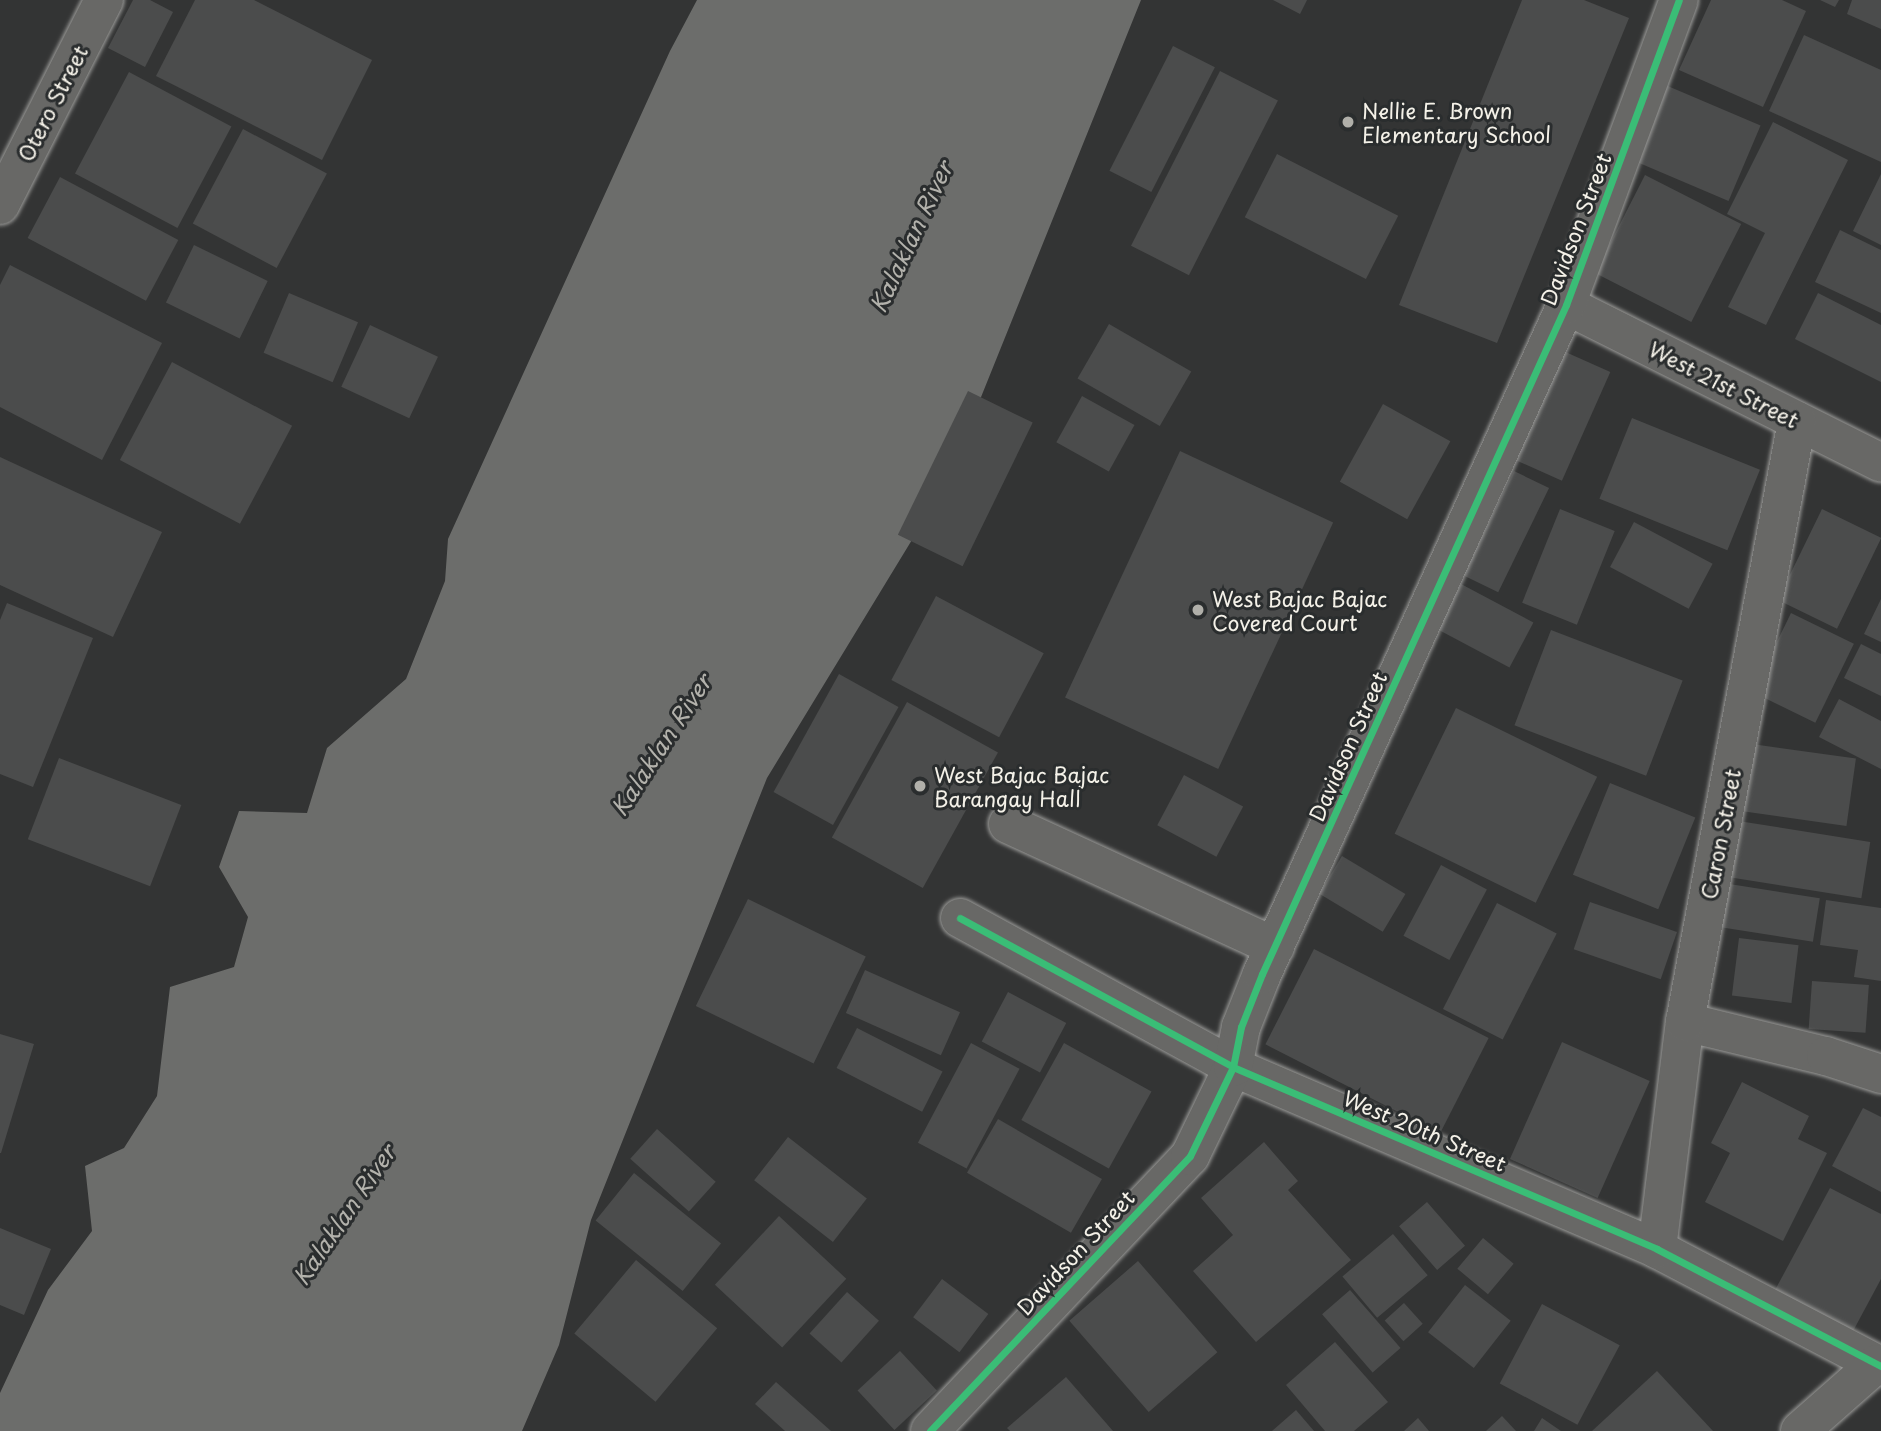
<!DOCTYPE html>
<html>
<head>
<meta charset="utf-8">
<style>
  body { margin:0 }
  #map { position:relative; width:1881px; height:1431px; overflow:hidden; background:#333434; font-family:"Playpen Sans",sans-serif }
  div>[style] { position:absolute }
  .water>* { inset:0; background:#6c6d6b }
  .building>* { inset:0; background:#4b4c4c; transform-origin:0 0 }
  .roads { filter:drop-shadow(0 0 2px #9b9b99) drop-shadow(0 0 2px #9b9b99) }
  .minor>* { height:38px; margin:-19px; padding:0 19px; transform-origin:19px; border-radius:19px; background:#686866 }
  .major>* { height:38px; margin:-19px; padding:0 19px; transform-origin:19px; border-radius:19px; background:#686866 }
  .cycleway>* { height:7px; margin:-3.5px; padding:0 3.5px; transform-origin:3.5px; border-radius:3.5px; background:#3abd76 }
  .dots>* { width:19px; height:19px; translate:-50% -50%; box-sizing:border-box; border:4px solid #2a2d2e; border-radius:50% }
  span { translate:-50% -50%; white-space:nowrap; text-align:center; line-height:1.15; -webkit-text-stroke:6px #2a2d2e; paint-order:stroke }
  .street-label { font-size:21px; color:#f4f1e8 }
  .poi-label { font-size:21px; color:#f4f1e8 }
  .left { translate:0 -50%; text-align:left }
  .water-label { font-size:23px; color:#b3b2ac; font-style:italic }
</style>
</head>
<body>
<div id="map">
  <div class="water">
    <div style="clip-path:polygon(697px 0,1141px 0,946px 484px,767px 778px,591px 1220px,559px 1345px,522px 1431px,0 1431px,0 1393px,48px 1290px,92px 1231px,85px 1166px,124px 1148px,157px 1096px,170px 987px,234px 967px,248px 917px,219px 867px,239px 811px,307px 813px,327px 748px,406px 679px,445px 581px,448px 539px,670px 51px)"></div>
  </div>
  <div class="building">
    <div style="clip-path:polygon(133px 0,150px 0,173px 12px,145px 67px,108px 48px)"></div>
    <div style="clip-path:polygon(195px 0,254px 0,372px 60px,322px 160px,156px 76px)"></div>
    <div style="clip-path:polygon(1273px 0,1307px 0,1300px 14px)"></div>
    <div style="clip-path:polygon(1522px 0,1584px 0,1629px 18px,1497px 343px,1399px 305px)"></div>
    <div style="clip-path:polygon(1711px 0,1782px 0,1806px 11px,1763px 107px,1679px 70px)"></div>
    <div style="clip-path:polygon(1820px 0,1839px 0,1835px 7px)"></div>
    <div style="clip-path:polygon(1852px 0,1881px 0,1881px 29px,1847px 14px)"></div>
    <div style="clip-path:polygon(1804px 35px,1881px 70px,1881px 162px,1769px 111px)"></div>
    <div style="left:1173px;top:46px;width:47px;height:140px;rotate:27deg"></div>
    <div style="left:1220px;top:71px;width:65px;height:196px;rotate:27deg"></div>
    <div style="left:129px;top:72px;width:116px;height:115px;rotate:28deg"></div>
    <div style="left:1663px;top:84px;width:106px;height:82px;rotate:23deg"></div>
    <div style="clip-path:polygon(1773px 122px,1848px 160px,1766px 325px,1728px 307px,1765px 233px,1727px 214px)"></div>
    <div style="left:243px;top:129px;width:95px;height:107px;rotate:28deg"></div>
    <div style="left:1277px;top:154px;width:136px;height:71px;rotate:27deg"></div>
    <div style="clip-path:polygon(1881px 174px,1881px 245px,1853px 231px)"></div>
    <div style="left:1645px;top:175px;width:108px;height:110px;rotate:27deg"></div>
    <div style="left:60px;top:177px;width:134px;height:69px;rotate:28deg"></div>
    <div style="clip-path:polygon(1840px 230px,1881px 250px,1881px 313px,1815px 282px)"></div>
    <div style="left:194px;top:245px;width:82px;height:64px;rotate:26deg"></div>
    <div style="clip-path:polygon(10px 265px,162px 343px,102px 460px,0 407px,0 285px)"></div>
    <div style="left:289px;top:293px;width:75px;height:65px;rotate:23deg"></div>
    <div style="clip-path:polygon(1818px 293px,1881px 325px,1881px 382px,1795px 339px)"></div>
    <div style="left:1109px;top:324px;width:95px;height:63px;rotate:30deg"></div>
    <div style="left:370px;top:325px;width:75px;height:68px;rotate:25deg"></div>
    <div style="left:1561px;top:350px;width:54px;height:119px;rotate:24deg"></div>
    <div style="left:172px;top:362px;width:136px;height:111px;rotate:28deg"></div>
    <div style="left:968px;top:391px;width:72px;height:160px;rotate:26deg"></div>
    <div style="left:1082px;top:396px;width:60px;height:53px;rotate:29deg"></div>
    <div style="left:1383px;top:404px;width:77px;height:89px;rotate:29deg"></div>
    <div style="left:1632px;top:418px;width:138px;height:87px;rotate:22deg"></div>
    <div style="left:1180px;top:451px;width:169px;height:272px;rotate:25deg"></div>
    <div style="clip-path:polygon(0 457px,162px 532px,113px 637px,0 585px)"></div>
    <div style="left:1514px;top:471px;width:39px;height:116px;rotate:26deg"></div>
    <div style="left:1560px;top:509px;width:59px;height:101px;rotate:22deg"></div>
    <div style="left:1822px;top:509px;width:66px;height:101px;rotate:26deg"></div>
    <div style="left:1634px;top:522px;width:89px;height:51px;rotate:28deg"></div>
    <div style="left:1461px;top:584px;width:82px;height:51px;rotate:28deg"></div>
    <div style="left:936px;top:596px;width:122px;height:95px;rotate:28deg"></div>
    <div style="clip-path:polygon(1881px 599px,1881px 642px,1864px 634px)"></div>
    <div style="clip-path:polygon(7px 603px,93px 638px,33px 787px,0 774px,0 620px)"></div>
    <div style="left:1791px;top:613px;width:70px;height:88px;rotate:26deg"></div>
    <div style="left:1551px;top:630px;width:141px;height:102px;rotate:21deg"></div>
    <div style="clip-path:polygon(1861px 644px,1881px 654px,1881px 696px,1844px 678px)"></div>
    <div style="left:839px;top:674px;width:68px;height:135px;rotate:29deg"></div>
    <div style="clip-path:polygon(1839px 699px,1881px 721px,1881px 769px,1819px 737px)"></div>
    <div style="left:907px;top:702px;width:104px;height:155px;rotate:29deg"></div>
    <div style="left:1456px;top:708px;width:157px;height:140px;rotate:26deg"></div>
    <div style="left:1745px;top:743px;width:112px;height:68px;rotate:8deg"></div>
    <div style="left:59px;top:758px;width:131px;height:87px;rotate:21deg"></div>
    <div style="left:1184px;top:775px;width:67px;height:57px;rotate:28deg"></div>
    <div style="left:1610px;top:783px;width:92px;height:99px;rotate:22deg"></div>
    <div style="left:1732px;top:820px;width:140px;height:57px;rotate:9deg"></div>
    <div style="left:1342px;top:856px;width:74px;height:44px;rotate:31deg"></div>
    <div style="left:1441px;top:865px;width:52px;height:80px;rotate:28deg"></div>
    <div style="left:1723px;top:883px;width:98px;height:44px;rotate:9deg"></div>
    <div style="left:748px;top:899px;width:131px;height:119px;rotate:26deg"></div>
    <div style="clip-path:polygon(1826px 900px,1881px 908px,1881px 981px,1854px 977px,1858px 950px,1820px 945px)"></div>
    <div style="left:1590px;top:902px;width:92px;height:50px;rotate:19deg"></div>
    <div style="left:1497px;top:903px;width:67px;height:119px;rotate:27deg"></div>
    <div style="left:1739px;top:938px;width:60px;height:58px;rotate:7deg"></div>
    <div style="left:1314px;top:949px;width:196px;height:107px;rotate:27deg"></div>
    <div style="left:865px;top:970px;width:104px;height:47px;rotate:24deg"></div>
    <div style="left:1812px;top:981px;width:57px;height:48px;rotate:4deg"></div>
    <div style="left:1008px;top:992px;width:66px;height:56px;rotate:28deg"></div>
    <div style="left:857px;top:1028px;width:96px;height:45px;rotate:27deg"></div>
    <div style="clip-path:polygon(0 1034px,34px 1044px,1px 1153px,0 1153px)"></div>
    <div style="left:1562px;top:1042px;width:96px;height:128px;rotate:24deg"></div>
    <div style="left:971px;top:1043px;width:55px;height:113px;rotate:28deg"></div>
    <div style="left:1064px;top:1043px;width:100px;height:88px;rotate:29deg"></div>
    <div style="clip-path:polygon(1742px 1082px,1809px 1116px,1798px 1139px,1827px 1153px,1783px 1241px,1705px 1202px,1730px 1153px,1711px 1143px)"></div>
    <div style="clip-path:polygon(1863px 1108px,1881px 1117px,1881px 1192px,1832px 1166px)"></div>
    <div style="left:998px;top:1119px;width:120px;height:62px;rotate:30deg"></div>
    <div style="left:657px;top:1129px;width:79px;height:40px;rotate:42deg"></div>
    <div style="left:788px;top:1137px;width:100px;height:55px;rotate:38deg"></div>
    <div style="clip-path:polygon(1264px 1142px,1298px 1181px,1288px 1190px,1351px 1260px,1256px 1342px,1193px 1271px,1233px 1235px,1201px 1198px)"></div>
    <div style="left:634px;top:1173px;width:112px;height:61px;rotate:39deg"></div>
    <div style="clip-path:polygon(1830px 1188px,1881px 1214px,1881px 1279px,1852px 1333px,1774px 1292px)"></div>
    <div style="left:1427px;top:1202px;width:58px;height:37px;rotate:49deg"></div>
    <div style="left:779px;top:1216px;width:92px;height:94px;rotate:43deg"></div>
    <div style="clip-path:polygon(0 1228px,51px 1249px,24px 1315px,0 1305px)"></div>
    <div style="left:1393px;top:1234px;width:54px;height:66px;rotate:50deg"></div>
    <div style="left:1483px;top:1238px;width:40px;height:40px;rotate:40deg"></div>
    <div style="left:636px;top:1260px;width:106px;height:96px;rotate:40deg"></div>
    <div style="left:1138px;top:1261px;width:121px;height:91px;rotate:49deg"></div>
    <div style="left:942px;top:1279px;width:58px;height:48px;rotate:37deg"></div>
    <div style="left:1465px;top:1285px;width:58px;height:60px;rotate:38deg"></div>
    <div style="left:1350px;top:1290px;width:77px;height:37px;rotate:49deg"></div>
    <div style="left:847px;top:1292px;width:43px;height:56px;rotate:42deg"></div>
    <div style="left:1404px;top:1303px;width:28px;height:26px;rotate:48deg"></div>
    <div style="left:1542px;top:1304px;width:88px;height:90px;rotate:28deg"></div>
    <div style="clip-path:polygon(1335px 1342px,1388px 1402px,1354px 1431px,1325px 1431px,1286px 1385px)"></div>
    <div style="left:900px;top:1351px;width:54px;height:58px;rotate:47deg"></div>
    <div style="clip-path:polygon(1657px 1371px,1713px 1431px,1592px 1431px)"></div>
    <div style="clip-path:polygon(1066px 1377px,1113px 1431px,1010px 1431px,1007px 1428px)"></div>
    <div style="clip-path:polygon(776px 1382px,831px 1431px,785px 1431px,755px 1404px)"></div>
    <div style="clip-path:polygon(1296px 1410px,1314px 1431px,1272px 1431px)"></div>
    <div style="clip-path:polygon(1502px 1416px,1516px 1431px,1486px 1431px)"></div>
    <div style="clip-path:polygon(1418px 1418px,1429px 1431px,1404px 1431px)"></div>
    <div style="clip-path:polygon(1542px 1418px,1561px 1431px,1534px 1431px)"></div>
  </div>
  <div class="roads">
    <div class="minor">
      <div style="left:1566px;top:305px;width:352px;rotate:26.6deg"></div>
      <div style="left:1008px;top:824px;width:294px;rotate:24.7deg"></div>
      <div style="left:960px;top:918px;width:311px;rotate:28.6deg"></div>
      <div style="left:1233px;top:1067px;width:461px;rotate:23.2deg"></div>
      <div style="left:1657px;top:1249px;width:253px;rotate:27.6deg"></div>
      <div style="left:1685px;top:1022px;width:145px;rotate:13.6deg"></div>
      <div style="left:1826px;top:1056px;width:58px;rotate:18.1deg"></div>
      <div style="left:1657px;top:1249px;width:229px;rotate:-83deg"></div>
      <div style="left:1685px;top:1022px;width:611px;rotate:-79.44deg"></div>
      <div style="left:930px;top:1431px;width:378px;rotate:-46.6deg"></div>
      <div style="left:1190px;top:1156px;width:99px;rotate:-64.2deg"></div>
      <div style="left:1233px;top:1067px;width:41px;rotate:-78.7deg"></div>
      <div style="left:1241px;top:1027px;width:57px;rotate:-68.4deg"></div>
      <div style="left:1262px;top:974px;width:735px;rotate:-65.56deg"></div>
      <div style="left:1566px;top:305px;width:325px;rotate:-69.7deg"></div>
      <div style="left:1800px;top:1431px;width:101px;rotate:-41.4deg"></div>
    </div>
    <div class="major">
      <div style="left:0;top:205px;width:230px;rotate:-63.1deg"></div>
    </div>
  </div>
  <div class="cycleway">
    <div style="left:960px;top:918px;width:311px;rotate:28.6deg"></div>
    <div style="left:1233px;top:1067px;width:461px;rotate:23.2deg"></div>
    <div style="left:1657px;top:1249px;width:253px;rotate:27.6deg"></div>
    <div style="left:930px;top:1431px;width:378px;rotate:-46.6deg"></div>
    <div style="left:1190px;top:1156px;width:99px;rotate:-64.2deg"></div>
    <div style="left:1233px;top:1067px;width:41px;rotate:-78.7deg"></div>
    <div style="left:1241px;top:1027px;width:57px;rotate:-68.4deg"></div>
    <div style="left:1262px;top:974px;width:735px;rotate:-65.56deg"></div>
    <div style="left:1566px;top:305px;width:325px;rotate:-69.7deg"></div>
  </div>
  <div class="dots">
    <div style="left:1348px;top:122px;background:#b0afa9"></div>
    <div style="left:1198px;top:610px;background:#b0afa9"></div>
    <div style="left:920px;top:786px;background:#b0afa9"></div>
  </div>
  <div class="street-label">
    <span style="left:52px;top:103px;rotate:-63deg">Otero Street</span>
    <span style="left:1575px;top:229px;rotate:-69deg">Davidson Street</span>
    <span style="left:1724px;top:384px;rotate:27deg">West 21st Street</span>
    <span style="left:1347px;top:746px;rotate:-66deg">Davidson Street</span>
    <span style="left:1720px;top:834px;rotate:-79deg">Caron Street</span>
    <span style="left:1425px;top:1130px;rotate:23deg">West 20th Street</span>
    <span style="left:1075px;top:1252px;rotate:-47deg">Davidson Street</span>
  </div>
  <div class="poi-label">
    <span class="left" style="left:1362px;top:122px">Nellie E. Brown<br>Elementary School</span>
    <span class="left" style="left:1212px;top:610px">West Bajac Bajac<br>Covered Court</span>
    <span class="left" style="left:934px;top:786px">West Bajac Bajac<br>Barangay Hall</span>
  </div>
  <div class="water-label">
    <span style="left:911px;top:237px;rotate:-65deg">Kalaklan River</span>
    <span style="left:661px;top:745px;rotate:-57deg">Kalaklan River</span>
    <span style="left:344px;top:1215px;rotate:-56deg">Kalaklan River</span>
  </div>
</div>
</body>
</html>
